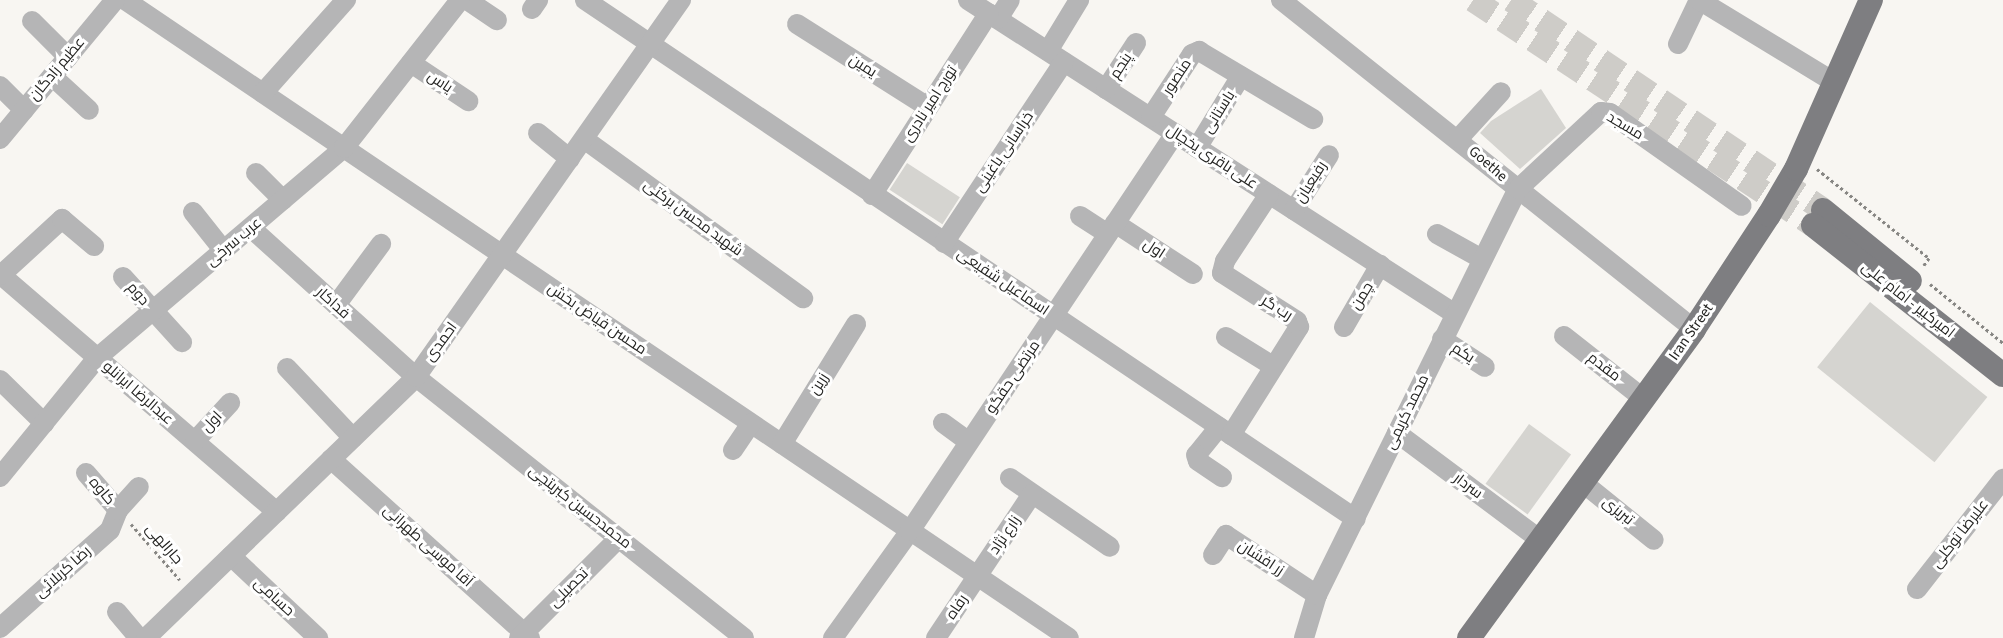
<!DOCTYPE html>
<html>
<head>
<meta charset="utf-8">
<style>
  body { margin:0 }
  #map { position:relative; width:2003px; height:638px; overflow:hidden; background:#f8f6f2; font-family:"Source Sans 3",Cairo,sans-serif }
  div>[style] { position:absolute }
  .building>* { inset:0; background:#d5d4d0; transform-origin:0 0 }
  .major-tunnel>* { height:24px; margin-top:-12px; transform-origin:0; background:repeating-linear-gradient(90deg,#ceccc8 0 24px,transparent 0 36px) }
  .path>* { height:3px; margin-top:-1.5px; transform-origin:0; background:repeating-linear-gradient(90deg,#878683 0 3px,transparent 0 6px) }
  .minor>* { height:20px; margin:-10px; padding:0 10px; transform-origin:10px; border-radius:10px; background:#b5b5b6 }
  .major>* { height:24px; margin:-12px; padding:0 12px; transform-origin:12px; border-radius:12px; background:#7e7e81 }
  span { translate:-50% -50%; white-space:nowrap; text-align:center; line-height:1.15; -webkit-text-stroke:6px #fff; paint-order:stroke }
  .street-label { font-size:15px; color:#242422 }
</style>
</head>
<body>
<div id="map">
  <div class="building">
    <div style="clip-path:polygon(1541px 89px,1566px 128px,1520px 169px,1480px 133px,1491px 121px)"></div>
    <div style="left:907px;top:163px;width:63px;height:32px;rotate:33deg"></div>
    <div style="left:1870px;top:302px;width:151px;height:84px;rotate:39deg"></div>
    <div style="left:1529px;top:424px;width:52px;height:74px;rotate:36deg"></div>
  </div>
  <div class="major-tunnel">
    <div style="left:1473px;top:0;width:408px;rotate:33.5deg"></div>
    <div style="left:1511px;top:0;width:376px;rotate:33.9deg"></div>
  </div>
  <div class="path">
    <div style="left:1817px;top:169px;width:143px;rotate:38.5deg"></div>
    <div style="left:1929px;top:258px;width:9px;rotate:126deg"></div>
    <div style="left:1930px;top:284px;width:94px;rotate:38.9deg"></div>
    <div style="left:131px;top:524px;width:74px;rotate:48.8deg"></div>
  </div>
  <div class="minor">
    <div style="left:125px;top:0;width:1139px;rotate:34.05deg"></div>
    <div style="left:467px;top:0;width:36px;rotate:34deg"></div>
    <div style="left:585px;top:0;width:929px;rotate:33.95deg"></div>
    <div style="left:968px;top:0;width:579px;rotate:32.81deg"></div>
    <div style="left:1281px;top:0;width:528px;rotate:38.54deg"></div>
    <div style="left:532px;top:9px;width:11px;rotate:-56deg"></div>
    <div style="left:998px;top:19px;width:22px;rotate:-58deg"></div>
    <div style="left:32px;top:21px;width:51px;rotate:45deg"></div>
    <div style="left:797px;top:24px;width:155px;rotate:32.4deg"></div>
    <div style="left:1678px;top:44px;width:49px;rotate:-64.5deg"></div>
    <div style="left:1699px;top:0;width:158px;rotate:31.3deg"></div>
    <div style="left:1048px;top:51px;width:60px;rotate:-58.7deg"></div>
    <div style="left:411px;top:63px;width:69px;rotate:33.7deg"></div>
    <div style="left:52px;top:76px;width:50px;rotate:42.6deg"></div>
    <div style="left:0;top:86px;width:34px;rotate:45deg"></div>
    <div style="left:1106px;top:89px;width:55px;rotate:-56.9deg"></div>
    <div style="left:263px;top:93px;width:125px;rotate:-48.3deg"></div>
    <div style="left:1151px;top:117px;width:75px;rotate:-56.9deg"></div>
    <div style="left:1192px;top:54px;width:8px;rotate:-23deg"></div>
    <div style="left:1199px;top:51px;width:133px;rotate:30.8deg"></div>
    <div style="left:538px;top:133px;width:41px;rotate:39.1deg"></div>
    <div style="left:1459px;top:138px;width:62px;rotate:-47.6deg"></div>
    <div style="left:0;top:139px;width:180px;rotate:-50.4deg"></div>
    <div style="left:584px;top:139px;width:271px;rotate:36deg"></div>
    <div style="left:1197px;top:148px;width:84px;rotate:-58.6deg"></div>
    <div style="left:256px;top:173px;width:38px;rotate:45deg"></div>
    <div style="left:872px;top:195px;width:216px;rotate:-57.3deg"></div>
    <div style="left:1294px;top:210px;width:65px;rotate:-57.5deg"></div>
    <div style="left:193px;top:212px;width:50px;rotate:51.5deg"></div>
    <div style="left:1080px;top:216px;width:33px;rotate:33deg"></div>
    <div style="left:1115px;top:223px;width:93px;rotate:33.2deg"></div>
    <div style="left:251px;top:228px;width:222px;rotate:42.1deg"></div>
    <div style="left:416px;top:377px;width:419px;rotate:38.5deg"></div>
    <div style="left:1437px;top:234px;width:51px;rotate:29.1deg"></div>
    <div style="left:944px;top:243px;width:217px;rotate:-56.5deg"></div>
    <div style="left:0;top:274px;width:365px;rotate:40.7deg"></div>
    <div style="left:1px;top:275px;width:83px;rotate:-42.6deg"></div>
    <div style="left:62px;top:219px;width:42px;rotate:40.2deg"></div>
    <div style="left:123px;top:277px;width:88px;rotate:47.8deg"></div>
    <div style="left:336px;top:305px;width:76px;rotate:-53.6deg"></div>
    <div style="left:1344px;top:327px;width:72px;rotate:-59.9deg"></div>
    <div style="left:1564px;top:336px;width:102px;rotate:38.2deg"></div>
    <div style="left:1226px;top:337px;width:55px;rotate:31.7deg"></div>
    <div style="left:1442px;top:339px;width:51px;rotate:33.1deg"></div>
    <div style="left:287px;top:368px;width:96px;rotate:46.7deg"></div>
    <div style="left:0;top:380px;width:62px;rotate:44.3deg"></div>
    <div style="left:943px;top:423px;width:32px;rotate:36deg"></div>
    <div style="left:1219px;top:427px;width:36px;rotate:129deg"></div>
    <div style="left:1196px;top:455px;width:6px;rotate:72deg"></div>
    <div style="left:1198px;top:461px;width:29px;rotate:34deg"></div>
    <div style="left:1397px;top:433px;width:177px;rotate:36.7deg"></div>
    <div style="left:1231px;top:435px;width:128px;rotate:-57.8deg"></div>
    <div style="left:1299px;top:327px;width:6px;rotate:-108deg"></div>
    <div style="left:1297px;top:321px;width:89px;rotate:-147.4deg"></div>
    <div style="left:1222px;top:273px;width:12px;rotate:-76deg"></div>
    <div style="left:1225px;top:261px;width:80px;rotate:-56.7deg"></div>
    <div style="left:195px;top:441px;width:52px;rotate:-47.4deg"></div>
    <div style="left:782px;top:444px;width:141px;rotate:-58.3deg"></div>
    <div style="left:733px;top:450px;width:32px;rotate:-56deg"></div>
    <div style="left:331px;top:459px;width:268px;rotate:42deg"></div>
    <div style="left:86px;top:473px;width:49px;rotate:49.1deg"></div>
    <div style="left:0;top:477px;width:154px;rotate:-50.8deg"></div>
    <div style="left:97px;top:358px;width:324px;rotate:-40.4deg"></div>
    <div style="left:344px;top:148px;width:188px;rotate:-51.9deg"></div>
    <div style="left:1010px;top:478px;width:121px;rotate:34.6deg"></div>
    <div style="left:1582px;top:482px;width:92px;rotate:38.9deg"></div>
    <div style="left:1213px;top:555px;width:24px;rotate:-57deg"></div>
    <div style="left:1226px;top:535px;width:109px;rotate:33.4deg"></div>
    <div style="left:231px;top:556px;width:120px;rotate:43.3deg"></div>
    <div style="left:1917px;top:589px;width:140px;rotate:-52deg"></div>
    <div style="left:117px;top:612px;width:34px;rotate:50deg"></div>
    <div style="left:0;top:628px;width:147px;rotate:-41.7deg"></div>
    <div style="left:110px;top:530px;width:22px;rotate:-68deg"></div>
    <div style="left:118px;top:510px;width:31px;rotate:-48deg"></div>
    <div style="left:146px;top:638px;width:376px;rotate:-44deg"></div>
    <div style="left:416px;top:377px;width:461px;rotate:-54.9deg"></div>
    <div style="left:519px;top:638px;width:141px;rotate:-45deg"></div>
    <div style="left:833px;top:638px;width:132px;rotate:-54.3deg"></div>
    <div style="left:910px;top:531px;width:478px;rotate:-56.3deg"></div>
    <div style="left:936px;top:638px;width:173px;rotate:-56.3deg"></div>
    <div style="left:1304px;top:638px;width:45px;rotate:-73.2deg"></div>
    <div style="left:1317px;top:595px;width:453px;rotate:-63.7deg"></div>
    <div style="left:1518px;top:189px;width:113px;rotate:-42.9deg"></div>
    <div style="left:1601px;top:112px;width:9px;rotate:6deg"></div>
    <div style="left:1610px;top:113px;width:161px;rotate:35.2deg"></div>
  </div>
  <div class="major">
    <div style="left:1823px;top:210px;width:112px;rotate:39.2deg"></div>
    <div style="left:1813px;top:225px;width:242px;rotate:38.3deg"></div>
    <div style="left:1469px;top:638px;width:382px;rotate:-53.9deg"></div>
    <div style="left:1694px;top:329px;width:136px;rotate:-56.7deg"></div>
    <div style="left:1769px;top:215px;width:53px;rotate:-59.6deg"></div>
    <div style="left:1796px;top:169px;width:185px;rotate:-66.1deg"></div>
  </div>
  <div class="street-label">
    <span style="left:863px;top:66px;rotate:32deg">یمین</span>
    <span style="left:1121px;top:66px;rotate:-57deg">پنجم</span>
    <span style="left:57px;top:69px;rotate:-50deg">عظیم زادگان</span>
    <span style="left:1177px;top:77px;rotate:-57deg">منصور</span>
    <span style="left:440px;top:82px;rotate:34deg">یاس</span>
    <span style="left:930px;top:104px;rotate:-57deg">تورج امیر نادری</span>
    <span style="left:1219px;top:112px;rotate:-58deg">باستانی</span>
    <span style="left:1625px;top:126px;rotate:31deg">مسجد</span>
    <span style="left:1004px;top:152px;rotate:-56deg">خراسانی باغینی</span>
    <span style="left:1212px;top:157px;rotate:33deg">علی باقری یخچال</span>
    <span style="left:1488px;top:164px;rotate:41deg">Goethe</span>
    <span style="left:1311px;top:182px;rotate:-58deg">رفیعیان</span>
    <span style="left:693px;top:218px;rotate:36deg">شهید محسن برکتی</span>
    <span style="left:234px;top:242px;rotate:-40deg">عرب سرخی</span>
    <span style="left:1154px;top:249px;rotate:33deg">اول</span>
    <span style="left:1003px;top:282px;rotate:34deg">اسماعیل شفیعی</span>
    <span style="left:138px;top:294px;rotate:49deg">دوم</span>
    <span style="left:1362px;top:296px;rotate:-59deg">چمن</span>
    <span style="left:1908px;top:300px;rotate:38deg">امیرکبیر - امام علی</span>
    <span style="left:333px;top:303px;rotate:42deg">فداکار</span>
    <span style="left:1277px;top:308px;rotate:32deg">رب گر</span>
    <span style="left:597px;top:319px;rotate:34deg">محسن فیاض بخش</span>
    <span style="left:1691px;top:332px;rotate:-55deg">Iran Street</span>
    <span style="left:441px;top:342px;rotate:-54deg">احمدی</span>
    <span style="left:1463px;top:353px;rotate:33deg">یکم</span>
    <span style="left:1604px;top:367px;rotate:38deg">مقدم</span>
    <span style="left:1013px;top:377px;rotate:-56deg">مرتضی حقگو</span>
    <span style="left:819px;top:384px;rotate:-58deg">زرین</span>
    <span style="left:138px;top:393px;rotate:41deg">عبدالرضا ایرانلو</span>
    <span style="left:1407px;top:412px;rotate:-64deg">محمد کریمی</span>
    <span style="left:212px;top:422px;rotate:-47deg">اول</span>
    <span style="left:1468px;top:486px;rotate:37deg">سردار</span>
    <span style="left:102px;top:491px;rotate:49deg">کاوه</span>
    <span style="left:580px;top:507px;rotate:38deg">محمدحسین کبریتچی</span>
    <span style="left:1618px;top:511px;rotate:39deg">تبریزی</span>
    <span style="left:1960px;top:534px;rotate:-52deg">علیرضا توکلی</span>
    <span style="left:1005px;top:535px;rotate:-56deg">زارع نژاد</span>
    <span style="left:164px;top:544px;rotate:49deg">جارالهی</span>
    <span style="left:428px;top:546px;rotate:42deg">آقا موسی طهرانی</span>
    <span style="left:1261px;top:558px;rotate:33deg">زر افشان</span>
    <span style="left:63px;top:572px;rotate:-42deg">رضا کربلائی</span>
    <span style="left:569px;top:588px;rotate:-45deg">تحصیلی</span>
    <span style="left:274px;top:597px;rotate:43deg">حسامی</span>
    <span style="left:957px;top:607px;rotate:-56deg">رفاه</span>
  </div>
</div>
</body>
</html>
